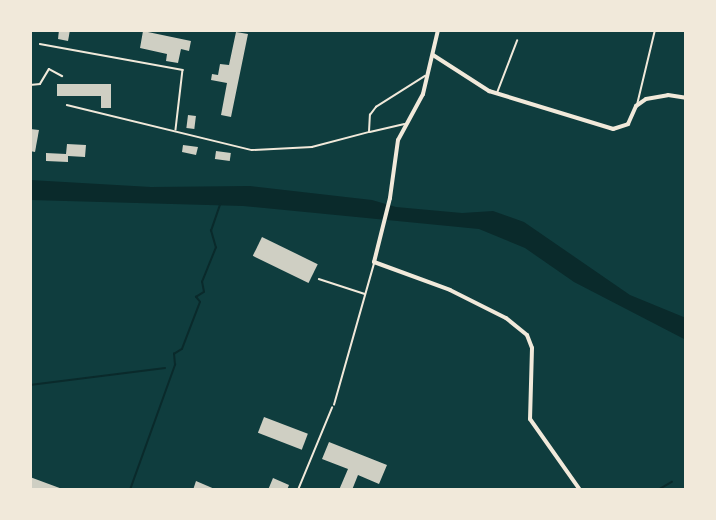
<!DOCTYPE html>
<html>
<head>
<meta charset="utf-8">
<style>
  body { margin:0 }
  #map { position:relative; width:716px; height:520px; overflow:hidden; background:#0f3d3e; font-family:Bitter,serif }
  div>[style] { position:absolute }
  .water>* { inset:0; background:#0a2a2b }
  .stream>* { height:1.5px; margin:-0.75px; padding:0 0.75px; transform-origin:0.75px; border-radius:0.75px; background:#0a2a2b }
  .building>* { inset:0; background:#cfcfc3; transform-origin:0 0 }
  .path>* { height:1.5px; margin:-0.75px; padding:0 0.75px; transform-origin:0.75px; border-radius:0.75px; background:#f1e9da }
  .service>* { height:1.5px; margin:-0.75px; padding:0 0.75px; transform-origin:0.75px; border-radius:0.75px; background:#f1e9da }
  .minor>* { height:4px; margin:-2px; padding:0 2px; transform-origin:2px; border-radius:2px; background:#f1e9da }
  span { translate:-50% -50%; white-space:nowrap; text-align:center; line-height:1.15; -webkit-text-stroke:6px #f1e9da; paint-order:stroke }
  .frame { position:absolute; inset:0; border:32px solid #f1e9da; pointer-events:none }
</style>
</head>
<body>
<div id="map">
  <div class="water">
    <div style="clip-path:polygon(30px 180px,151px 187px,250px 186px,372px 200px,396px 207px,462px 213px,493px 211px,524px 222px,630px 295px,686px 318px,686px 340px,574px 282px,525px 248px,479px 229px,243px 206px,30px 200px)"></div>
  </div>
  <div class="stream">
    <div style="left:30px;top:385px;width:136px;rotate:-7.2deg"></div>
    <div style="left:130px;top:490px;width:133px;rotate:-70.2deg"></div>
    <div style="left:175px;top:365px;width:11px;rotate:-95deg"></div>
    <div style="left:174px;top:354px;width:9px;rotate:-32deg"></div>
    <div style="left:182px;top:349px;width:50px;rotate:-69deg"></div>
    <div style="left:200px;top:302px;width:6px;rotate:-129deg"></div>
    <div style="left:196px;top:297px;width:9px;rotate:-32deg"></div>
    <div style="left:204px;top:292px;width:10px;rotate:-101deg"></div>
    <div style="left:202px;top:282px;width:37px;rotate:-68deg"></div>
    <div style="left:216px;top:248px;width:18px;rotate:-106deg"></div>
    <div style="left:211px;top:231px;width:28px;rotate:-71deg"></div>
    <div style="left:658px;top:490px;width:16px;rotate:-30deg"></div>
  </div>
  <div class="building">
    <div style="clip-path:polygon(59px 30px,70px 30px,68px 41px,58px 39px)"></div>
    <div style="clip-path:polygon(143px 31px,191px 41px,189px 51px,181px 49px,178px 63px,166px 61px,167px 54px,140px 48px)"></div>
    <div style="clip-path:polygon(236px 32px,248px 34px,231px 117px,221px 115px,227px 83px,211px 80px,212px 74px,218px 75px,220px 64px,229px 65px)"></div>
    <div style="clip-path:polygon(57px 84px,111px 84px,111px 108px,101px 108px,101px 96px,57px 96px)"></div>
    <div style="left:188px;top:115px;width:8px;height:13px;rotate:7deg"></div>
    <div style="clip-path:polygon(30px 129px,39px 130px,35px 152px,30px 151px)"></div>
    <div style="clip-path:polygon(67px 144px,86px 145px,85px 157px,68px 156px,68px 162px,46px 161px,46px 153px,66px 154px)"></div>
    <div style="clip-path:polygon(183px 145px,198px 147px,196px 155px,182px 152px)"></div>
    <div style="left:216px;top:151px;width:15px;height:8px;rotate:8deg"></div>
    <div style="left:262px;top:237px;width:62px;height:21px;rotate:26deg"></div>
    <div style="left:264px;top:417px;width:47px;height:17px;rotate:21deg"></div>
    <div style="clip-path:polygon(329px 442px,387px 465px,379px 484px,358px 475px,352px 490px,339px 490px,348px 469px,322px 459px)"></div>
    <div style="clip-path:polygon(30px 477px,65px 490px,30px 490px)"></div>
    <div style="clip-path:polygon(273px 478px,289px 485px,287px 490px,268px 490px)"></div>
    <div style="clip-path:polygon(196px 481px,217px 490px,193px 490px)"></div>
  </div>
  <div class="path">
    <div style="left:30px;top:85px;width:10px;rotate:-6deg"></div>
    <div style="left:40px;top:84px;width:17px;rotate:-59deg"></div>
    <div style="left:49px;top:69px;width:15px;rotate:28deg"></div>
    <div style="left:298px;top:490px;width:89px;rotate:-67.5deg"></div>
  </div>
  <div class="service">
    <div style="left:40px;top:44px;width:145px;rotate:10.3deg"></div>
    <div style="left:183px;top:70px;width:60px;rotate:96.7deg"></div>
    <div style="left:497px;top:93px;width:56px;rotate:-69deg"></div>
    <div style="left:67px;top:105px;width:190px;rotate:13.7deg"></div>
    <div style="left:252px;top:150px;width:60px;rotate:-2.9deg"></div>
    <div style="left:312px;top:147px;width:59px;rotate:-14.7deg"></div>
    <div style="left:369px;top:132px;width:17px;rotate:-87deg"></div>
    <div style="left:370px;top:115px;width:10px;rotate:-53deg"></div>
    <div style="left:376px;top:107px;width:58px;rotate:-32.3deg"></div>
    <div style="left:637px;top:105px;width:77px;rotate:-76.5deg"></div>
    <div style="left:370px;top:132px;width:35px;rotate:-13deg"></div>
    <div style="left:319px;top:279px;width:48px;rotate:18.1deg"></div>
    <div style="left:334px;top:405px;width:147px;rotate:-74.2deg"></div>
  </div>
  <div class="minor">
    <div style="left:438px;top:30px;width:66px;rotate:103.2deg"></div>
    <div style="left:423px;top:94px;width:52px;rotate:118.5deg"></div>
    <div style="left:398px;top:140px;width:59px;rotate:97.9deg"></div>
    <div style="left:390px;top:198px;width:66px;rotate:104deg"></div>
    <div style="left:374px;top:262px;width:81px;rotate:20.2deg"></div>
    <div style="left:450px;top:290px;width:63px;rotate:26.6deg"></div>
    <div style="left:506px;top:318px;width:27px;rotate:39deg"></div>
    <div style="left:527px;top:335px;width:14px;rotate:69deg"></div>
    <div style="left:532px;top:348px;width:71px;rotate:91.6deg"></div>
    <div style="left:530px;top:419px;width:87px;rotate:54.8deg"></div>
    <div style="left:433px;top:55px;width:67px;rotate:32.7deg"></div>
    <div style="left:489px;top:91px;width:130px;rotate:17deg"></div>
    <div style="left:613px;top:129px;width:16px;rotate:-18deg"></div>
    <div style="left:628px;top:124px;width:20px;rotate:-66deg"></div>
    <div style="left:636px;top:106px;width:12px;rotate:-35deg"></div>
    <div style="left:646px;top:99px;width:22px;rotate:-10deg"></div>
    <div style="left:668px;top:95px;width:18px;rotate:9deg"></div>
  </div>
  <div class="frame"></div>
</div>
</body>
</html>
